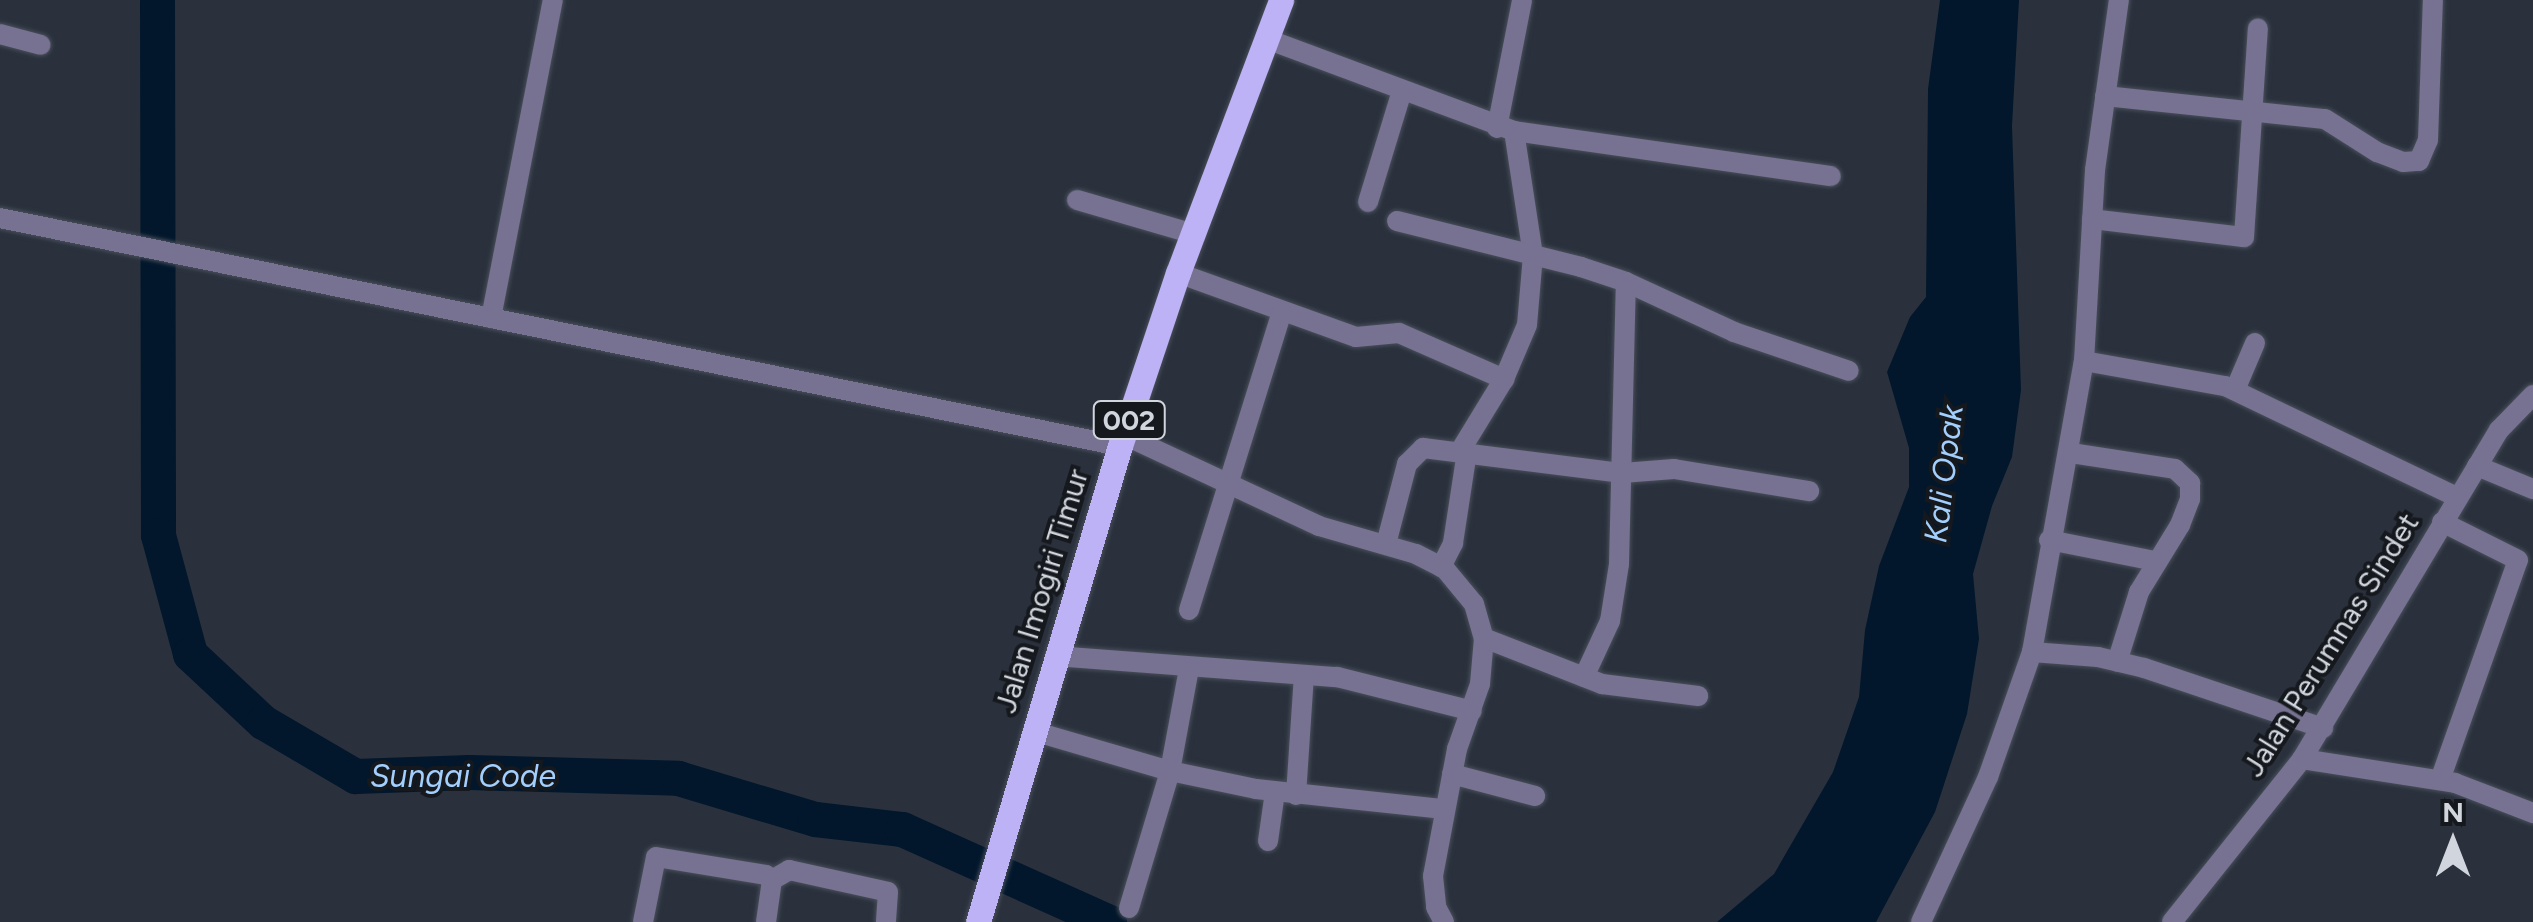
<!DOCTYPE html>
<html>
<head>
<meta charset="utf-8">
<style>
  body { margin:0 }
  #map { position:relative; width:2533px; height:922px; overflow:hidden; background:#2a313d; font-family:Figtree,sans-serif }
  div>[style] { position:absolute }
  .water>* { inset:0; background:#02172c }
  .river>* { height:35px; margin:-17.5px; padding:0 17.5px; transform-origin:17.5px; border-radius:17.5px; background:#02172c }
  .roads { filter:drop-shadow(0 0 2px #484f5a) drop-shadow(0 0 2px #484f5a) }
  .minor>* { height:20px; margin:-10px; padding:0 10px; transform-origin:10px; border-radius:10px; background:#777292 }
  .major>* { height:25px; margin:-12.5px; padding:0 12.5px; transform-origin:12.5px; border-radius:12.5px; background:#bdb2f5 }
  span { translate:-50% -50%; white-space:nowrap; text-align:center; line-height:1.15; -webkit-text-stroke:8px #15191e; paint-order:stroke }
  .shield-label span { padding:2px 8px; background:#15191e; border:2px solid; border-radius:8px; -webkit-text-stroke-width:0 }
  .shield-label { font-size:28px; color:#d1d5dd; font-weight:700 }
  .street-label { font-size:30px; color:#d1d5dd }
  .water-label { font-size:32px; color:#a3cffe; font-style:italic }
  .north { position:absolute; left:2403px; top:792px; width:100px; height:100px; -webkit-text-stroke:8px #15191e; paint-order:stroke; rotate:0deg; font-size:28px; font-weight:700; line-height:40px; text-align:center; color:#d1d5dd }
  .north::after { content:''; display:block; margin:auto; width:35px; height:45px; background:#d1d5dd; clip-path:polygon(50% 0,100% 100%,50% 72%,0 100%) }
</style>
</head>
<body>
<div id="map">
  <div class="water">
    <div style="clip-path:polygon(1940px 0,2019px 0,2012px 126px,2021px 390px,2012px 457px,1992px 506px,1973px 574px,1979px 639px,1967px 714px,1935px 812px,1876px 922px,1717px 922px,1774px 874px,1833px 772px,1859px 697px,1865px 630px,1879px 566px,1909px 487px,1909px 448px,1887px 372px,1910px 317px,1926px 297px,1928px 89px)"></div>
  </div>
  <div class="river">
    <div style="left:157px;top:0;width:535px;rotate:89.89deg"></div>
    <div style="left:158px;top:535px;width:123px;rotate:74.9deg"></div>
    <div style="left:190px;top:654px;width:100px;rotate:43deg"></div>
    <div style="left:263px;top:722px;width:107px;rotate:30.4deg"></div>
    <div style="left:355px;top:776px;width:114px;rotate:-2deg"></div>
    <div style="left:469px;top:772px;width:209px;rotate:1.6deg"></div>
    <div style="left:678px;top:778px;width:143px;rotate:16.7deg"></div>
    <div style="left:815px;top:819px;width:88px;rotate:6.6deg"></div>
    <div style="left:902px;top:829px;width:227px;rotate:24.2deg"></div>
  </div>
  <div class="roads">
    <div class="minor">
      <div style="left:0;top:34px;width:42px;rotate:15deg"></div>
      <div style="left:1267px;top:39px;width:264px;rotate:20.4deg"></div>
      <div style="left:1514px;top:131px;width:125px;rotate:81.3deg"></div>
      <div style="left:1533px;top:255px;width:70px;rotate:94.9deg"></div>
      <div style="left:1527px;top:325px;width:59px;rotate:113.1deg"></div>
      <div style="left:1504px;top:379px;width:84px;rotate:121.4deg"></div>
      <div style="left:2105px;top:96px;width:221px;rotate:6deg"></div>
      <div style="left:2325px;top:119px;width:62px;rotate:32.4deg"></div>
      <div style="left:2377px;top:152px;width:28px;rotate:21deg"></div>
      <div style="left:2403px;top:162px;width:16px;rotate:-4deg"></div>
      <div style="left:2419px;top:161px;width:23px;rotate:-67deg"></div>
      <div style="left:2428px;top:140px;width:140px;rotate:-88deg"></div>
      <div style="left:1497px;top:128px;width:130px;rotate:-78.9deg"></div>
      <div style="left:1514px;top:131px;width:320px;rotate:8.1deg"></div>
      <div style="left:1077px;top:200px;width:122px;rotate:16.2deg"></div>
      <div style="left:1368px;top:202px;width:116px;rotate:-73deg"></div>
      <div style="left:0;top:218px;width:1143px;rotate:11.51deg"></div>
      <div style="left:2092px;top:219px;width:153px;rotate:6.8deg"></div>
      <div style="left:2244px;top:237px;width:209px;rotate:-86.2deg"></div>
      <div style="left:1397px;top:221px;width:190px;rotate:14deg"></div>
      <div style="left:1581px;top:267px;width:47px;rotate:18.4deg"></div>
      <div style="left:1626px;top:282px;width:119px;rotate:24.8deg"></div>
      <div style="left:1734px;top:332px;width:121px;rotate:18.7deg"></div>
      <div style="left:1178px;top:273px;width:189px;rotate:19.8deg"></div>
      <div style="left:1356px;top:337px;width:43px;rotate:-5.3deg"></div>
      <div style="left:1399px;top:333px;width:115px;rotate:23.7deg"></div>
      <div style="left:491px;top:318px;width:324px;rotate:-79deg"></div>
      <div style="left:2084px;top:361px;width:143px;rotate:10.1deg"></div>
      <div style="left:2225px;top:386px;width:257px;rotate:25.6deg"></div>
      <div style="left:2235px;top:390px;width:51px;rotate:-66.9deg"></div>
      <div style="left:1124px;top:435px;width:215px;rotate:25deg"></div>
      <div style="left:1319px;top:526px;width:101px;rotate:16.1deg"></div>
      <div style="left:1416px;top:554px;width:33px;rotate:27deg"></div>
      <div style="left:1445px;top:569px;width:45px;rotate:50.4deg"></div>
      <div style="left:1474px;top:604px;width:35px;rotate:74deg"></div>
      <div style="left:1484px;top:638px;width:46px;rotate:95deg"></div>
      <div style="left:1480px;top:684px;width:69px;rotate:109.5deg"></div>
      <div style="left:1457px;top:749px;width:129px;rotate:100.7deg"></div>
      <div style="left:1433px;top:876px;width:31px;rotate:84deg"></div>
      <div style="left:1436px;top:907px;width:17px;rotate:62deg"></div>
      <div style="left:2071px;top:453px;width:105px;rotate:8.7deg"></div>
      <div style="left:2175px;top:469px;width:21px;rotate:43deg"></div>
      <div style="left:2190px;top:483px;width:16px;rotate:90deg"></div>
      <div style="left:2190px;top:499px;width:28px;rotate:111deg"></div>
      <div style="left:2180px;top:525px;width:79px;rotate:121.5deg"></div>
      <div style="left:2139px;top:592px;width:73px;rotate:107.4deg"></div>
      <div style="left:2477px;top:466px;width:61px;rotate:22.3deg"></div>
      <div style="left:2049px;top:540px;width:108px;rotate:11.2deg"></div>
      <div style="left:1386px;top:544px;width:83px;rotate:-75.3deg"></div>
      <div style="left:1407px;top:464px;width:23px;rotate:-45deg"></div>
      <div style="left:1423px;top:448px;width:201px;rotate:7.2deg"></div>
      <div style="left:1622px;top:473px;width:52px;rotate:-4.4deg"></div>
      <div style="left:1674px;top:469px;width:137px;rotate:9.3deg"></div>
      <div style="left:1441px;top:567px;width:27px;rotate:-63deg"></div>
      <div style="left:1453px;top:543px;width:92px;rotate:-81.3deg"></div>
      <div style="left:1189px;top:610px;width:312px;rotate:-72.7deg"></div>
      <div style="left:1484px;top:638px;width:127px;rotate:21.3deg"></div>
      <div style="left:1602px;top:684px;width:97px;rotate:7.1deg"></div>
      <div style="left:2032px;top:652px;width:66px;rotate:4.3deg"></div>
      <div style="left:2098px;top:657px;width:47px;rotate:13.4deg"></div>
      <div style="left:2144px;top:668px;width:189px;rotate:18.5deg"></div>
      <div style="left:1055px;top:656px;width:283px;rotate:4.3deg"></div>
      <div style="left:1337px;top:677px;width:139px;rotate:14.1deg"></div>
      <div style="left:1584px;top:677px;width:62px;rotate:-65.1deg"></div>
      <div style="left:1610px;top:621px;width:58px;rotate:-81deg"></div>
      <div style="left:1619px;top:564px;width:282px;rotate:-88.6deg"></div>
      <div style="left:1033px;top:731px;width:143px;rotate:16.3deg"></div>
      <div style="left:1170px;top:771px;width:88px;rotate:11.8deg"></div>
      <div style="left:1256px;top:789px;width:189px;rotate:6.1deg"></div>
      <div style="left:2302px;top:759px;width:155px;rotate:8.9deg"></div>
      <div style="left:2455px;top:783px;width:84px;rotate:21deg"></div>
      <div style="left:1452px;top:774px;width:86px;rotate:14.8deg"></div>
      <div style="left:2440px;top:780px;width:233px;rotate:-70.5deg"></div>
      <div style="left:2518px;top:560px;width:85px;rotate:-153.4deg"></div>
      <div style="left:1296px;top:795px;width:120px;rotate:-86.2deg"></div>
      <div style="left:1268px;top:841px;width:49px;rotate:-81.9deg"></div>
      <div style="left:1129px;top:908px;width:143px;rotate:-73.3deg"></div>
      <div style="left:1170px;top:771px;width:105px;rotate:-79.5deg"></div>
      <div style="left:643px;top:922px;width:66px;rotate:-78.7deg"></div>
      <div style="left:656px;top:857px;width:111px;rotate:9.3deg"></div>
      <div style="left:766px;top:875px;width:8px;rotate:40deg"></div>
      <div style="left:766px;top:922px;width:42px;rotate:-81.9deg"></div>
      <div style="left:772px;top:880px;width:20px;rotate:-30deg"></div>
      <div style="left:789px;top:870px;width:101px;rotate:12.5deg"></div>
      <div style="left:888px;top:892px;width:30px;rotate:94deg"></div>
      <div style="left:1921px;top:922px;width:160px;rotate:-65.2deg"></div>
      <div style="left:1988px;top:777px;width:133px;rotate:-70.6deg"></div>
      <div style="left:2032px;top:652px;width:296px;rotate:-79.9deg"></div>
      <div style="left:2084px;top:361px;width:191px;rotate:-86.7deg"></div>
      <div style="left:2095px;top:170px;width:172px;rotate:-82deg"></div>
      <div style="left:2172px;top:922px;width:208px;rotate:-51.4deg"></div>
      <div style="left:2302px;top:759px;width:383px;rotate:-59.1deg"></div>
      <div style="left:2499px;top:430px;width:49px;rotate:-45.8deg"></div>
    </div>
    <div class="major">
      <div style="left:978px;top:922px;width:497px;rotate:-73.4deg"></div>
      <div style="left:1120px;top:446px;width:182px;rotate:-71.5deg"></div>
      <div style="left:1178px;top:273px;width:292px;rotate:-69.3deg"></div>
    </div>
  </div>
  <div class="shield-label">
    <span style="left:1129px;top:420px">002</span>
  </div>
  <div class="street-label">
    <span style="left:1042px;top:591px;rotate:-73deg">Jalan Imogiri Timur</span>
    <span style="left:2331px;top:645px;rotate:-58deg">Jalan Perumnas Sindet</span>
  </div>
  <div class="water-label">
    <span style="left:1944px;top:474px;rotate:-83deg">Kali Opak</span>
    <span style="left:463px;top:776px">Sungai Code</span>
  </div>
  <div class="north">N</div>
</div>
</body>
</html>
